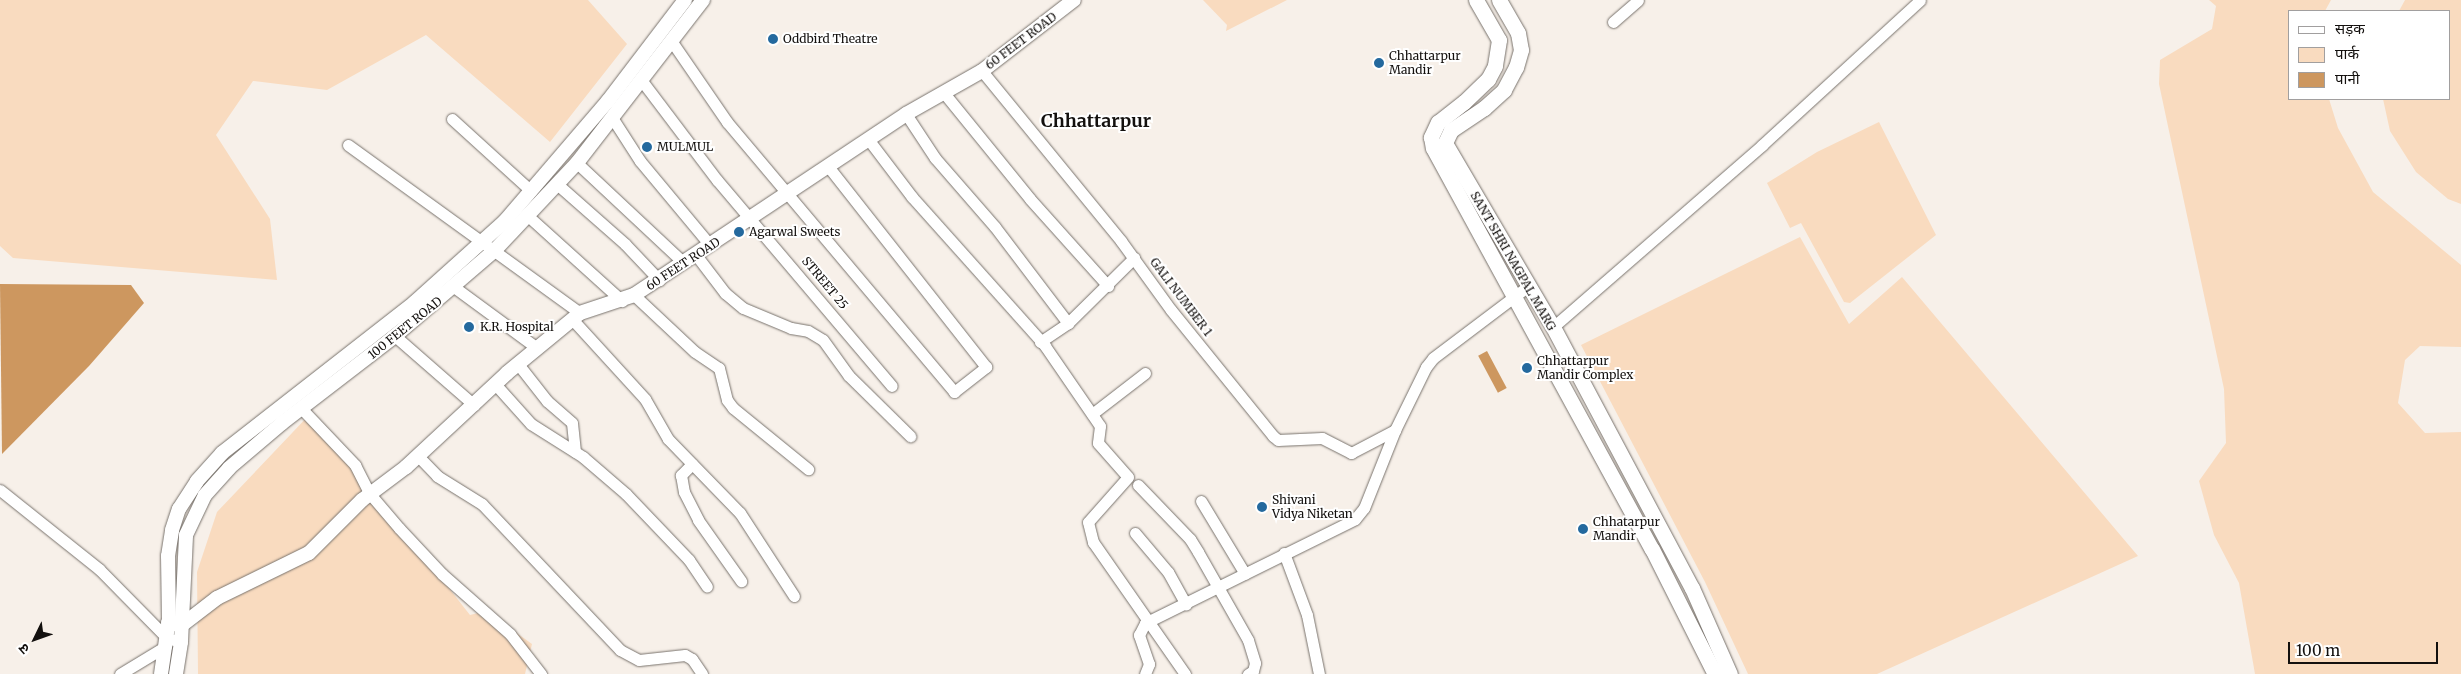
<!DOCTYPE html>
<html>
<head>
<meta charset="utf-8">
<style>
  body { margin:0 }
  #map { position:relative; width:2461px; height:674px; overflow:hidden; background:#f7f0e9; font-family:Merriweather,"Noto Sans Devanagari",serif }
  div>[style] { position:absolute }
  .green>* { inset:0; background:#f9dbbf }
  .water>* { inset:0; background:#cd975f; transform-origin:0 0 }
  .roads { filter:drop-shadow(0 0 1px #78726c) drop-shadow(0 0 1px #78726c) }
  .minor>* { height:11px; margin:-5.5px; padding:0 5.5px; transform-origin:5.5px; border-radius:5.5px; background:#fff }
  .tertiary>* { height:14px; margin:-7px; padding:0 7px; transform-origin:7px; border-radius:7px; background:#fff }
  .secondary>* { height:15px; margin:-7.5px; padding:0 7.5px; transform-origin:7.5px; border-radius:7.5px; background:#fff }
  .dots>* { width:14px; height:14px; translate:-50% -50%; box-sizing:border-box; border:2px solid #fff; border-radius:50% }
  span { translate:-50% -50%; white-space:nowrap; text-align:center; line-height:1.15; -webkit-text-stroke:4px #fff; paint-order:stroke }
  .poi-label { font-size:12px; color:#13100e }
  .left { translate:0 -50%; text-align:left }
  .street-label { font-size:12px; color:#13100e }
  .district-label { font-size:18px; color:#13100e; font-weight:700 }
  .legend { position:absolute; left:2288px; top:10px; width:162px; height:90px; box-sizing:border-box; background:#fff; border:1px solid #a19f9f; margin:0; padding:6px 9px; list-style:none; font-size:15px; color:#13100e }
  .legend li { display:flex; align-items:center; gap:10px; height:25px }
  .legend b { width:25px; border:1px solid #a19f9f }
  .north { position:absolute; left:10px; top:614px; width:50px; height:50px; -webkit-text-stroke:4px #fff; paint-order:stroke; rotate:228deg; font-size:14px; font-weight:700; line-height:20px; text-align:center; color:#13100e }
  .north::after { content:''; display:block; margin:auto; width:18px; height:22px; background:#13100e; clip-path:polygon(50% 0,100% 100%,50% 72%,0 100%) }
  .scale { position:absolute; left:2288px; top:642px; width:150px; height:22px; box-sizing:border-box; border:2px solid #13100e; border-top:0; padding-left:6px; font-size:15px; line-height:18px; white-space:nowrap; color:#13100e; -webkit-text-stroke:4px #fff; paint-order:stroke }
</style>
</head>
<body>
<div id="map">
  <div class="green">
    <div style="clip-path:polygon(0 0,588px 0,627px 44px,550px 142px,426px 35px,327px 90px,253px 81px,216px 135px,270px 219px,277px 280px,13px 258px,0 246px)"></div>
    <div style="clip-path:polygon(1203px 0,1287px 0,1226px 31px,1227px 25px)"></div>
    <div style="clip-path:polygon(2209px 0,2331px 0,2325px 11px,2290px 11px,2290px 99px,2329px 99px,2338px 128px,2373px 192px,2461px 265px,2461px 347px,2420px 346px,2405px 360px,2398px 403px,2425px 433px,2461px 432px,2461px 674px,2255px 674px,2239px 583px,2214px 535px,2199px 481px,2226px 443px,2224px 389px,2159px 84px,2160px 60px,2212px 29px,2216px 6px)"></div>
    <div style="clip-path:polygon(2405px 0,2461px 0,2461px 204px,2448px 199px,2416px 172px,2390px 131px,2383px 99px,2450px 99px,2450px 11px,2399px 11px)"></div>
    <div style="clip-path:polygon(1879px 122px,1936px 235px,1850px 303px,1844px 302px,1801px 223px,1790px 228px,1767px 183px,1817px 152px)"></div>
    <div style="clip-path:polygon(1800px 237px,1849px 324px,1902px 277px,2138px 556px,1877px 674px,1748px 674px,1705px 582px,1581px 345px)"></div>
    <div style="clip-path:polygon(311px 413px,470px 615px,486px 611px,532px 644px,525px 674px,198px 674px,197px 572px,217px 512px)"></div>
  </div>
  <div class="water">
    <div style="clip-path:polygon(0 284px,131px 285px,144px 303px,89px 366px,2px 454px)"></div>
    <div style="left:1487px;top:351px;width:42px;height:10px;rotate:62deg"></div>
  </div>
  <div class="roads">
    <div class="minor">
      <div style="left:1613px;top:22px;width:33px;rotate:-41deg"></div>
      <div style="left:672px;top:42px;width:97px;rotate:55.5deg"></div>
      <div style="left:727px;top:122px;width:353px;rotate:49.9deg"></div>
      <div style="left:954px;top:392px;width:41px;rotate:-38deg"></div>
      <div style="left:986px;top:367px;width:256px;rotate:-128.2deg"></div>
      <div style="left:982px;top:71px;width:220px;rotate:50.7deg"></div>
      <div style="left:1121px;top:241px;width:85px;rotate:54.1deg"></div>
      <div style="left:1171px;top:310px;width:162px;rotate:51deg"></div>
      <div style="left:1273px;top:436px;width:6px;rotate:39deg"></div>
      <div style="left:1278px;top:440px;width:44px;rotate:-2.6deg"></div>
      <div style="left:1322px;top:438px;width:33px;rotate:27deg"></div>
      <div style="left:1351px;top:453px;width:50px;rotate:-27.6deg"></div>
      <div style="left:642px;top:81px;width:124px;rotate:52.9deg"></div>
      <div style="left:717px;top:180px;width:270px;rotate:49.7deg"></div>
      <div style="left:944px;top:93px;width:136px;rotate:50.9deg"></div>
      <div style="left:1030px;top:199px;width:117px;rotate:48.1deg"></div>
      <div style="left:906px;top:114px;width:53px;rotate:56.6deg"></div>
      <div style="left:935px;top:158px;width:91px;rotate:49deg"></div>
      <div style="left:995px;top:227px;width:121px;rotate:52.8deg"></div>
      <div style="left:452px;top:119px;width:107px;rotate:42.3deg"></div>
      <div style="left:613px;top:119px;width:50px;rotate:57.3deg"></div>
      <div style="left:640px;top:161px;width:109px;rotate:50.2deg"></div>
      <div style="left:868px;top:139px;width:73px;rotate:52.8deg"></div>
      <div style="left:912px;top:197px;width:200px;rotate:48.2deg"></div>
      <div style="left:1045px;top:346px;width:97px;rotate:55.5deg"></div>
      <div style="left:1100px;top:426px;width:17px;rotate:97deg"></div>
      <div style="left:1098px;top:443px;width:45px;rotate:48.6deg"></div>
      <div style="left:1128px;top:477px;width:60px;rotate:131.6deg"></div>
      <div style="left:1088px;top:522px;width:21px;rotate:76deg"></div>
      <div style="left:1093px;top:542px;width:161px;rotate:55.1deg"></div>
      <div style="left:348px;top:145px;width:286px;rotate:35.9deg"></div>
      <div style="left:577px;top:163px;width:146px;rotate:43.1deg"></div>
      <div style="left:557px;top:184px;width:91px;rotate:41.4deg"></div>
      <div style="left:625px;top:244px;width:50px;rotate:46.6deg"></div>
      <div style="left:528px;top:216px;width:127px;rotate:42.1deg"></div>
      <div style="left:696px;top:255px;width:48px;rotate:52.7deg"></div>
      <div style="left:725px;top:293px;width:23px;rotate:40deg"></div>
      <div style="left:743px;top:308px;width:52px;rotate:22.6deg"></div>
      <div style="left:791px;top:328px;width:17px;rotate:10deg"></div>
      <div style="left:808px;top:331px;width:17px;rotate:31deg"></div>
      <div style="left:823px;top:340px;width:44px;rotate:54.2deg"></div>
      <div style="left:849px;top:376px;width:86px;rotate:44.5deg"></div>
      <div style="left:454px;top:287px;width:103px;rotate:36.3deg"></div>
      <div style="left:634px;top:295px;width:83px;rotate:43.1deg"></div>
      <div style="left:695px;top:352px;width:29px;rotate:34deg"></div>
      <div style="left:719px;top:368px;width:33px;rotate:76deg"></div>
      <div style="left:727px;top:400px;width:10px;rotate:53deg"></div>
      <div style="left:733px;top:408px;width:97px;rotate:39.1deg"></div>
      <div style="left:572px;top:319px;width:108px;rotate:47.6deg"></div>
      <div style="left:645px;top:399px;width:46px;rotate:60.1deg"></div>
      <div style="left:668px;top:439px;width:103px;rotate:45.8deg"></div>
      <div style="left:740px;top:513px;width:99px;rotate:57deg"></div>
      <div style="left:1553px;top:327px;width:277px;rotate:-41deg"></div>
      <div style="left:1762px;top:145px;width:214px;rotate:-42.5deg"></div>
      <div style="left:395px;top:336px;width:105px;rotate:41.1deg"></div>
      <div style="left:1040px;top:342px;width:34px;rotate:-34deg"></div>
      <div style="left:1068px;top:323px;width:93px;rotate:-44.6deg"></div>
      <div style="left:518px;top:364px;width:47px;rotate:51.9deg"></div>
      <div style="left:547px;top:401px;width:33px;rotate:41deg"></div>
      <div style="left:572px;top:423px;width:29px;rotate:84deg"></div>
      <div style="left:496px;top:385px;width:52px;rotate:48.1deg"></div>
      <div style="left:531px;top:424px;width:62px;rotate:32.4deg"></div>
      <div style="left:583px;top:457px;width:57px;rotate:40.7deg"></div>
      <div style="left:626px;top:494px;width:91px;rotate:46.3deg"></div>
      <div style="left:689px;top:560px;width:32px;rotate:56deg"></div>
      <div style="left:301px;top:408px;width:79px;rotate:46.5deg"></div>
      <div style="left:355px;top:465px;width:33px;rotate:63deg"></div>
      <div style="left:370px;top:494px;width:45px;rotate:49.5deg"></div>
      <div style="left:399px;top:528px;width:63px;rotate:46.9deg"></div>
      <div style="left:442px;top:574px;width:91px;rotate:41.4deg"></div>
      <div style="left:510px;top:634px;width:51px;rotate:52.2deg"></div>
      <div style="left:1092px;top:414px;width:67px;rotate:-37.7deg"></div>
      <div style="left:418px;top:456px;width:28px;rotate:46deg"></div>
      <div style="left:437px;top:476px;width:53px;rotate:31.9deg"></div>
      <div style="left:482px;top:504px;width:201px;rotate:46.6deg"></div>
      <div style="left:620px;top:650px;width:21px;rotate:28deg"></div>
      <div style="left:639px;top:660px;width:46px;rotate:-6.2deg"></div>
      <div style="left:685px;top:655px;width:8px;rotate:30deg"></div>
      <div style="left:692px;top:659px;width:18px;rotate:56deg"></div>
      <div style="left:692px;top:464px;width:16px;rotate:135deg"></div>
      <div style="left:681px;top:475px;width:17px;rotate:80deg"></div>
      <div style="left:684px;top:492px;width:31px;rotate:63deg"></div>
      <div style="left:698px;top:520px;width:75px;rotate:54.8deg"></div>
      <div style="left:1138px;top:485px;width:75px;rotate:46.1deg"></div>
      <div style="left:1190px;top:539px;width:15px;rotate:58deg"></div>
      <div style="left:1198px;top:552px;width:101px;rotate:60.4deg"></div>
      <div style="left:1248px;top:640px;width:24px;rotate:73deg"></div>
      <div style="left:1255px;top:663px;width:8px;rotate:104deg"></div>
      <div style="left:1253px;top:671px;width:6px;rotate:149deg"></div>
      <div style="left:0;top:490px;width:127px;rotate:38.6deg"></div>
      <div style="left:99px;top:569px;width:97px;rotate:45.4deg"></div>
      <div style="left:167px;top:638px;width:15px;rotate:16deg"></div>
      <div style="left:1201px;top:501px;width:85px;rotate:58.9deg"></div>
      <div style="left:1135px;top:533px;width:51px;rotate:49.8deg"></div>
      <div style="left:1168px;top:572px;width:37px;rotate:61deg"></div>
      <div style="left:1284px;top:553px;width:66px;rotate:69.6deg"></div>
      <div style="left:1307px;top:615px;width:60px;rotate:78.5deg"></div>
      <div style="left:120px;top:674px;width:54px;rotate:-31.3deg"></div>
      <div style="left:1145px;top:674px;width:11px;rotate:-68deg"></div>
      <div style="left:1149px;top:664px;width:31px;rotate:-109deg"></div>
      <div style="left:1139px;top:635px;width:13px;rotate:-63deg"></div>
      <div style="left:1145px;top:623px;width:234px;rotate:-26.3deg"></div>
      <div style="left:1355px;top:519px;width:14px;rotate:-51deg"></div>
      <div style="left:1364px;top:508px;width:84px;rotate:-68.3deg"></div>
      <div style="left:1395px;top:430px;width:70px;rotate:-63.8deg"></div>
      <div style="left:1426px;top:367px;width:11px;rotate:-52deg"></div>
      <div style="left:1433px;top:358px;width:118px;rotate:-37.1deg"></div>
    </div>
    <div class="tertiary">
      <div style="left:168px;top:623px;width:14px;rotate:8deg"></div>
      <div style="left:182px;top:625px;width:44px;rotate:-37.6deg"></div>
      <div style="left:217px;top:598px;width:102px;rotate:-26.1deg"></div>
      <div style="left:309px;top:553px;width:75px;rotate:-45deg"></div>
      <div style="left:362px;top:500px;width:55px;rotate:-36.9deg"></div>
      <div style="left:406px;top:467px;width:138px;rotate:-42.9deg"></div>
      <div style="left:507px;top:373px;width:94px;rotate:-39.4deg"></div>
      <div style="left:580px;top:313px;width:57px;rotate:-18.4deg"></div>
      <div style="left:634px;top:295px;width:327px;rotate:-33.6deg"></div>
      <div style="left:906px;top:114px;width:87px;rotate:-29.5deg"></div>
      <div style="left:982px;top:71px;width:116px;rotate:-37.7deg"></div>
      <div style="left:161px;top:674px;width:56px;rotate:-81.7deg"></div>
      <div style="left:169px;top:619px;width:63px;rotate:-90.9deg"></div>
      <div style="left:168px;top:556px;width:26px;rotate:-81deg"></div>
      <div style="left:172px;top:530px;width:22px;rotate:-72deg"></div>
      <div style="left:179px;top:509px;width:33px;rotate:-57deg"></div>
      <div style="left:197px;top:481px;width:38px;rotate:-48deg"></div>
      <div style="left:222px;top:453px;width:245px;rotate:-38deg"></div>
      <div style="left:415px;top:302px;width:121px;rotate:-42deg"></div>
      <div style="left:505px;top:221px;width:158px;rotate:-49.4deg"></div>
      <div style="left:608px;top:101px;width:127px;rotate:-52.7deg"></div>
      <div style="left:176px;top:674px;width:32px;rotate:-81deg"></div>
      <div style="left:181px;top:642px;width:107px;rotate:-87.3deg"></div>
      <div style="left:186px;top:535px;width:44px;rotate:-64.6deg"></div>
      <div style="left:205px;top:495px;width:36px;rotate:-48deg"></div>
      <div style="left:229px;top:468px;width:70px;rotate:-40.3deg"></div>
      <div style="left:282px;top:423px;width:143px;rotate:-37.6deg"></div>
      <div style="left:395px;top:336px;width:132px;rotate:-40.7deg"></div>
      <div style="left:495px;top:250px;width:120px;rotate:-46.7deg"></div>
      <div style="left:577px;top:163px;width:206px;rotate:-52.3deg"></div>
    </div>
    <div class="secondary">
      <div style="left:1476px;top:0;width:46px;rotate:60.1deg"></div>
      <div style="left:1499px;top:40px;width:26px;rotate:99deg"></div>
      <div style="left:1495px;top:66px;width:15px;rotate:118deg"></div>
      <div style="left:1488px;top:79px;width:33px;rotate:136deg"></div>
      <div style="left:1464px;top:102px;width:33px;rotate:142deg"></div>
      <div style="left:1438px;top:122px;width:17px;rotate:115deg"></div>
      <div style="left:1431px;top:137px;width:11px;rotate:80deg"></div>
      <div style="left:1433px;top:148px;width:457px;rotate:61.4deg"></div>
      <div style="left:1652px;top:549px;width:140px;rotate:63.3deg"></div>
      <div style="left:1499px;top:0;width:38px;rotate:60deg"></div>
      <div style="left:1518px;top:33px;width:17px;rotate:80deg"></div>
      <div style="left:1521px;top:50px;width:18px;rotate:106deg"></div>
      <div style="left:1516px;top:67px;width:26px;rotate:118deg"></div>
      <div style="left:1504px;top:90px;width:27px;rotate:138deg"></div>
      <div style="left:1484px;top:108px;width:40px;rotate:146deg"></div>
      <div style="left:1451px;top:130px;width:14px;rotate:115deg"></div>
      <div style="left:1445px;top:143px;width:213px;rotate:59.6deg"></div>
      <div style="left:1553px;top:327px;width:296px;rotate:62deg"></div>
      <div style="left:1692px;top:588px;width:94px;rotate:66.2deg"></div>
    </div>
  </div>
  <div class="dots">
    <div style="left:773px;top:39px;background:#24699e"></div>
    <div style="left:1379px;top:63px;background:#24699e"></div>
    <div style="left:647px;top:147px;background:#24699e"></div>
    <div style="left:739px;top:232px;background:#24699e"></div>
    <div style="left:469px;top:327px;background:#24699e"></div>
    <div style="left:1527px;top:368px;background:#24699e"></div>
    <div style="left:1262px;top:507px;background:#24699e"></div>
    <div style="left:1583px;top:529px;background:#24699e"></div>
  </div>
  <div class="poi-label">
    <span class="left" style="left:783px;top:39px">Oddbird Theatre</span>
    <span class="left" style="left:1389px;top:63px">Chhattarpur<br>Mandir</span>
    <span class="left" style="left:657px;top:147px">MULMUL</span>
    <span class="left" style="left:749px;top:232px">Agarwal Sweets</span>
    <span class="left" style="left:480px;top:327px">K.R. Hospital</span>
    <span class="left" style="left:1537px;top:368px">Chhattarpur<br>Mandir Complex</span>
    <span class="left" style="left:1272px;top:507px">Shivani<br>Vidya Niketan</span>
    <span class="left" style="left:1593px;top:529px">Chhatarpur<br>Mandir</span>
  </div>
  <div class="street-label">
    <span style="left:1021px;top:41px;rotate:-37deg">60 FEET ROAD</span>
    <span style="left:1513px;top:261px;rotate:60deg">SANT SHRI NAGPAL MARG</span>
    <span style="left:683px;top:264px;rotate:-33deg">60 FEET ROAD</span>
    <span style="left:825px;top:283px;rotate:50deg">STREET 25</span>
    <span style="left:1181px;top:297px;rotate:53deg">GALI NUMBER 1</span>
    <span style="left:405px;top:328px;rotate:-39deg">100 FEET ROAD</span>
  </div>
  <div class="district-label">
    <span style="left:1096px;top:121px">Chhattarpur</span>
  </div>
  <ul class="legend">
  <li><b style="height:6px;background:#fff"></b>सड़क</li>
  <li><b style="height:14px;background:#f9dbbf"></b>पार्क</li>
  <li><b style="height:14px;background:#cd975f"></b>पानी</li>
  </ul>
  <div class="north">उ</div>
  <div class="scale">100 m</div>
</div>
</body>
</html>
